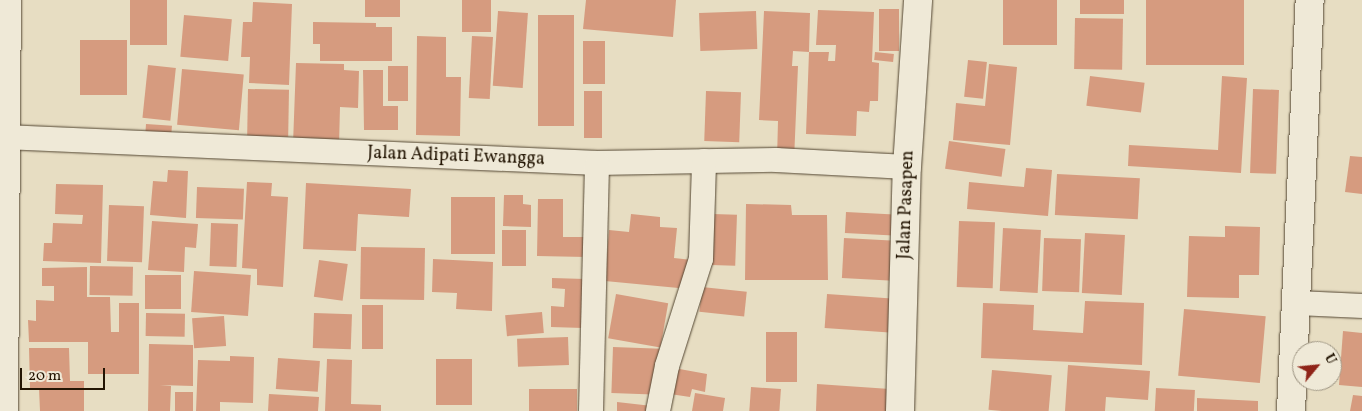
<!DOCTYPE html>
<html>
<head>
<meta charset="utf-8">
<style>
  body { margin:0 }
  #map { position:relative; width:1362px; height:411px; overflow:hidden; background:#e7ddc2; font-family:Vollkorn,serif }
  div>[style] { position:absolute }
  .building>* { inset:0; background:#d69b7f; transform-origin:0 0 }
  .roads { filter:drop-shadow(0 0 1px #544733) drop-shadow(0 0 1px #544733) }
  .minor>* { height:24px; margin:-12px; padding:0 12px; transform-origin:12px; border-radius:12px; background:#efe9d7 }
  .tertiary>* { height:28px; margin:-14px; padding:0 14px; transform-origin:14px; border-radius:14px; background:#efe9d7 }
  .secondary>* { height:28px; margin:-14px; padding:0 14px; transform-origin:14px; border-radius:14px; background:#efe9d7 }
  span { translate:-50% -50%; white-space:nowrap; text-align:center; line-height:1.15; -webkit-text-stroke:4px #efe9d7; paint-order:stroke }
  .street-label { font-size:18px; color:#231503 }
  .north { position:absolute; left:1292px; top:341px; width:50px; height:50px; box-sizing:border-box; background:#efe9d7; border:1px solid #9d9482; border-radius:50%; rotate:62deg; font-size:14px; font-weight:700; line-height:20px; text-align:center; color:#231503 }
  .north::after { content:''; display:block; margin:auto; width:18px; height:22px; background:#8f2418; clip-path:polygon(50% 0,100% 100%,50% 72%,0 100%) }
  .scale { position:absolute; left:20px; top:368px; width:85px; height:22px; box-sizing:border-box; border:2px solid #231503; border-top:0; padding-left:6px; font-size:15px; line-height:18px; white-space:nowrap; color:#231503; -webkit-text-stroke:4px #efe9d7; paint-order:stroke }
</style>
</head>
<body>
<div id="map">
  <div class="building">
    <div style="left:130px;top:0;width:37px;height:45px"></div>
    <div style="left:365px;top:0;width:35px;height:17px"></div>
    <div style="left:462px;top:0;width:29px;height:32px"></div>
    <div style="clip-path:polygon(586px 0,676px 0,673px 37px,583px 29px)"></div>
    <div style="left:1003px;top:0;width:54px;height:45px"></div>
    <div style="left:1080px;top:0;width:44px;height:14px"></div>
    <div style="left:1146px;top:0;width:98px;height:65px"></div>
    <div style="clip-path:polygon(253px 2px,292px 4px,289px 85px,249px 83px,250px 57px,241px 57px,243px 22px,252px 22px)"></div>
    <div style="left:879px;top:9px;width:20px;height:42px"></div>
    <div style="clip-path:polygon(818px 10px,874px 12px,872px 62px,879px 63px,878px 101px,870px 101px,869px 112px,857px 111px,856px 136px,806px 134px,809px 52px,829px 52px,828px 61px,835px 61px,836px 45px,816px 45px)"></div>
    <div style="left:498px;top:11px;width:30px;height:75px;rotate:4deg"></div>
    <div style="left:756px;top:11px;width:38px;height:57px;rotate:88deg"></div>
    <div style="clip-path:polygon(764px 11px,810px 13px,809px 52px,793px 51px,792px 66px,798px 66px,794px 160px,777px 159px,778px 121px,759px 120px)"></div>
    <div style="left:184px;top:15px;width:48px;height:42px;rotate:5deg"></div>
    <div style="left:538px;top:15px;width:36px;height:111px"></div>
    <div style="left:1075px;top:18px;width:48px;height:51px;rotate:1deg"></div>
    <div style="clip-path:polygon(313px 22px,376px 23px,376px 27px,392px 27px,392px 61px,320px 61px,320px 44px,313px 44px)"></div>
    <div style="clip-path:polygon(417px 36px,446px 37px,446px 77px,461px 77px,460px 136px,416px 135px)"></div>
    <div style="left:472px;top:36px;width:21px;height:62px;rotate:3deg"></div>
    <div style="left:80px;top:40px;width:47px;height:55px"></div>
    <div style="left:583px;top:41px;width:22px;height:43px"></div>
    <div style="left:875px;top:52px;width:19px;height:8px;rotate:6deg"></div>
    <div style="left:968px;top:60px;width:19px;height:37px;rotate:6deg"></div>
    <div style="clip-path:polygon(296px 63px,344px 64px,344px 70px,359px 71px,358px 108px,340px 107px,339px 146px,293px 144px)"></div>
    <div style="clip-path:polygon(989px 64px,1017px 67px,1010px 145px,953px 140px,956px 103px,985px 106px)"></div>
    <div style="left:148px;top:65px;width:28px;height:53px;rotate:6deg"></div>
    <div style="left:388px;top:66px;width:20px;height:35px"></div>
    <div style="left:182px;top:69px;width:62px;height:56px;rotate:5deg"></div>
    <div style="clip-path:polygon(363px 70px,383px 70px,383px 106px,398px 106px,398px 130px,364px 130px)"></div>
    <div style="left:1090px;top:76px;width:55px;height:30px;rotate:7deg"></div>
    <div style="clip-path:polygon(1222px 76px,1247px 78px,1241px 173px,1128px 166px,1129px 145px,1218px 150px)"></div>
    <div style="left:248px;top:89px;width:41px;height:47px;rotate:1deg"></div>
    <div style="left:1253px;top:89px;width:26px;height:84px;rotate:2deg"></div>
    <div style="left:584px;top:91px;width:18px;height:47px"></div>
    <div style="left:706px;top:91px;width:35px;height:50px;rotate:2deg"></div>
    <div style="left:146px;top:124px;width:26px;height:12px;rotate:4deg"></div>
    <div style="left:949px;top:141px;width:57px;height:28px;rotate:8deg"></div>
    <div style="clip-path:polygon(1350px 156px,1362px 157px,1362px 194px,1345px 192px)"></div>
    <div style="clip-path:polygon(1026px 168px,1052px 170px,1048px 216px,967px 209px,969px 182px,1024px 187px)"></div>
    <div style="clip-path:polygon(168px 170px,188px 171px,186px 218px,150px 215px,153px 181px,167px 182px)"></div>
    <div style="left:1057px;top:174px;width:83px;height:41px;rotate:3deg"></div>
    <div style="clip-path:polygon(247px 182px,272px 183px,271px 196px,288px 197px,283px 287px,257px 285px,257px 269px,242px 268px)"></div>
    <div style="clip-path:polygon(306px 183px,411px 189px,409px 217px,358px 214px,356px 251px,303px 249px)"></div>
    <div style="clip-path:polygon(56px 184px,103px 185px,101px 263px,43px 261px,44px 243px,52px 243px,53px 223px,82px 224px,83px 215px,55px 214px)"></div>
    <div style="left:197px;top:187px;width:47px;height:31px;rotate:2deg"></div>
    <div style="clip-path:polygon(504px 195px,523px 195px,523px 204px,531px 205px,531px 227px,503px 226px)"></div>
    <div style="left:451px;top:197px;width:44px;height:57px"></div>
    <div style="clip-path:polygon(538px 199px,563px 199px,563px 237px,586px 237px,586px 257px,537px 256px)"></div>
    <div style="clip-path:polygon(746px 204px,791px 205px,792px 215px,827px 215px,828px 280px,745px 280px)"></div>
    <div style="left:109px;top:205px;width:35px;height:56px;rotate:2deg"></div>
    <div style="left:846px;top:212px;width:53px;height:21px;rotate:3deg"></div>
    <div style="clip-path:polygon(631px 214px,660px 217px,660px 227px,677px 228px,674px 258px,692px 260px,689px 289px,605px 281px,609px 230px,629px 232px)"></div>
    <div style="left:713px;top:214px;width:24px;height:51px;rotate:2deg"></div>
    <div style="clip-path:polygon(152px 221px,198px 224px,196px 248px,185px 247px,184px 272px,148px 270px)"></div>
    <div style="left:959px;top:221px;width:36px;height:66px;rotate:2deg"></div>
    <div style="left:211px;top:223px;width:27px;height:43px;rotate:2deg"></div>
    <div style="clip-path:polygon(1225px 226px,1260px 227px,1259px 275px,1239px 275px,1239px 298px,1187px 297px,1189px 236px,1225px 237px)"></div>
    <div style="left:1003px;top:228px;width:38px;height:63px;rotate:3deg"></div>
    <div style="left:502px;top:230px;width:24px;height:36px"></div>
    <div style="left:1085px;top:233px;width:40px;height:60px;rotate:3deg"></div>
    <div style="left:844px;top:238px;width:56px;height:40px;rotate:3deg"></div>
    <div style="left:1044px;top:238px;width:37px;height:53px;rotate:2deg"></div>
    <div style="left:361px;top:247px;width:64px;height:52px;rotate:1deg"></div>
    <div style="clip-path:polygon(433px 259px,493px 262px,492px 311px,456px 309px,457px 293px,432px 292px)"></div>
    <div style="left:319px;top:260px;width:29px;height:37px;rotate:8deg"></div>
    <div style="left:90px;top:266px;width:43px;height:29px;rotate:1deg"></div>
    <div style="clip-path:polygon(87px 267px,87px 297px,110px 297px,111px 332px,119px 332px,119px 303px,139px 303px,139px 374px,88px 374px,88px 342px,29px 342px,28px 320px,36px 321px,36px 300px,54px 301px,54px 286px,42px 286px,42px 268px)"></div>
    <div style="left:194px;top:271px;width:57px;height:41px;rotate:4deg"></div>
    <div style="left:145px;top:275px;width:36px;height:34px"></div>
    <div style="clip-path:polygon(552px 278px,585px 279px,583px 328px,551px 327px,551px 306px,564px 307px,565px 289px,552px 288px)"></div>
    <div style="left:702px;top:287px;width:45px;height:25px;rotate:6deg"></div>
    <div style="left:616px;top:294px;width:53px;height:45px;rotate:10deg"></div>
    <div style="left:827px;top:294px;width:72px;height:34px;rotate:4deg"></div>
    <div style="clip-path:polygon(1085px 301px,1144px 303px,1142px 365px,981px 358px,983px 303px,1034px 305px,1033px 330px,1083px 333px)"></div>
    <div style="left:362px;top:305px;width:21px;height:44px"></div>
    <div style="left:1184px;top:309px;width:82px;height:67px;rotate:5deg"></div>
    <div style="left:542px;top:312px;width:21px;height:37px;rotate:85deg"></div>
    <div style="left:146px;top:313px;width:39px;height:23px;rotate:1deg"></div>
    <div style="left:314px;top:313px;width:38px;height:35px;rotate:2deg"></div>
    <div style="left:224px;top:316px;width:30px;height:32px;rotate:86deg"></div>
    <div style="clip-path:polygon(1343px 331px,1362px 333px,1362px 387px,1339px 385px)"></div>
    <div style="left:766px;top:332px;width:31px;height:50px"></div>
    <div style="left:568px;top:337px;width:28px;height:51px;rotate:88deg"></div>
    <div style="clip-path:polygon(149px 344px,193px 345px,193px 386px,160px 385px,171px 386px,170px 411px,148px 411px)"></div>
    <div style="left:613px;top:347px;width:48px;height:46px;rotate:2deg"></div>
    <div style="clip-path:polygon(29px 348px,69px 348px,70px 381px,84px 381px,84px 411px,40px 411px,39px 388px,30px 388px)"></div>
    <div style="clip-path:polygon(230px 356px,254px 357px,253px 403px,220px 402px,220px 411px,196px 411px,198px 360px,230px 361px)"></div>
    <div style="left:278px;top:358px;width:42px;height:31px;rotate:4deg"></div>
    <div style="clip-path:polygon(327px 359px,352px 360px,351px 404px,381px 405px,381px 411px,325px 411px)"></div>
    <div style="left:436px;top:359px;width:36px;height:46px"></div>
    <div style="clip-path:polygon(1068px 365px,1150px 371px,1148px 400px,1106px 397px,1105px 411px,1065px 411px)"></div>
    <div style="clip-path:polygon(674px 368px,707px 374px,705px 392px,692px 389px,690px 397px,670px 394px)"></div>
    <div style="left:992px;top:370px;width:60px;height:40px;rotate:5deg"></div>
    <div style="clip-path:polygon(817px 384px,890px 389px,889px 411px,816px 411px)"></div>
    <div style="left:751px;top:387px;width:30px;height:24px;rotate:4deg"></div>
    <div style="left:1156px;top:388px;width:39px;height:23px;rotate:3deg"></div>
    <div style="left:529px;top:389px;width:48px;height:22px"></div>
    <div style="left:175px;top:392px;width:18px;height:19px"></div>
    <div style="clip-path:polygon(695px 393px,725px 398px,723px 411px,692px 411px)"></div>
    <div style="clip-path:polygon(269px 394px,319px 397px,318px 411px,268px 411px)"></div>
    <div style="clip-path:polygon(1353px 395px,1362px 396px,1362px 411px,1350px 411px)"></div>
    <div style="clip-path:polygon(1197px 398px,1258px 401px,1258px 411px,1197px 411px)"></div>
    <div style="clip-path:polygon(617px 402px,652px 406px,652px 411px,617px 411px)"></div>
  </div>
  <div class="roads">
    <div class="minor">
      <div style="left:4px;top:137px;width:594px;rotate:2.51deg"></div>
      <div style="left:597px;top:163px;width:179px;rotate:-1deg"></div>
      <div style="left:776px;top:160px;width:131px;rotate:3.1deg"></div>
      <div style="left:1298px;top:303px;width:64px;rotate:2.7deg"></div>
      <div style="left:591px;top:411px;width:248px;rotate:-88.6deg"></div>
      <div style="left:658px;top:411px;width:46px;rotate:-78.7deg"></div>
      <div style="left:667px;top:366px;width:112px;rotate:-72.4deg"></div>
      <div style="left:701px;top:259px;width:98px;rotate:-88.2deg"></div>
    </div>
    <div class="tertiary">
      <div style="left:4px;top:411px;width:411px;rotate:-89.6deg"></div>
      <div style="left:900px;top:411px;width:244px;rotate:-88.4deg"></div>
      <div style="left:907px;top:167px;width:167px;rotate:-86.2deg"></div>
    </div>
    <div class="secondary">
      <div style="left:1291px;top:411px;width:411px;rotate:-87.4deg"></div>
    </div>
  </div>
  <div class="street-label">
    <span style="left:456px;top:157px;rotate:2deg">Jalan Adipati Ewangga</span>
    <span style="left:907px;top:205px;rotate:-88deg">Jalan Pasapen</span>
  </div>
  <div class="north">U</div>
  <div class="scale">20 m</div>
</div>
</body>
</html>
